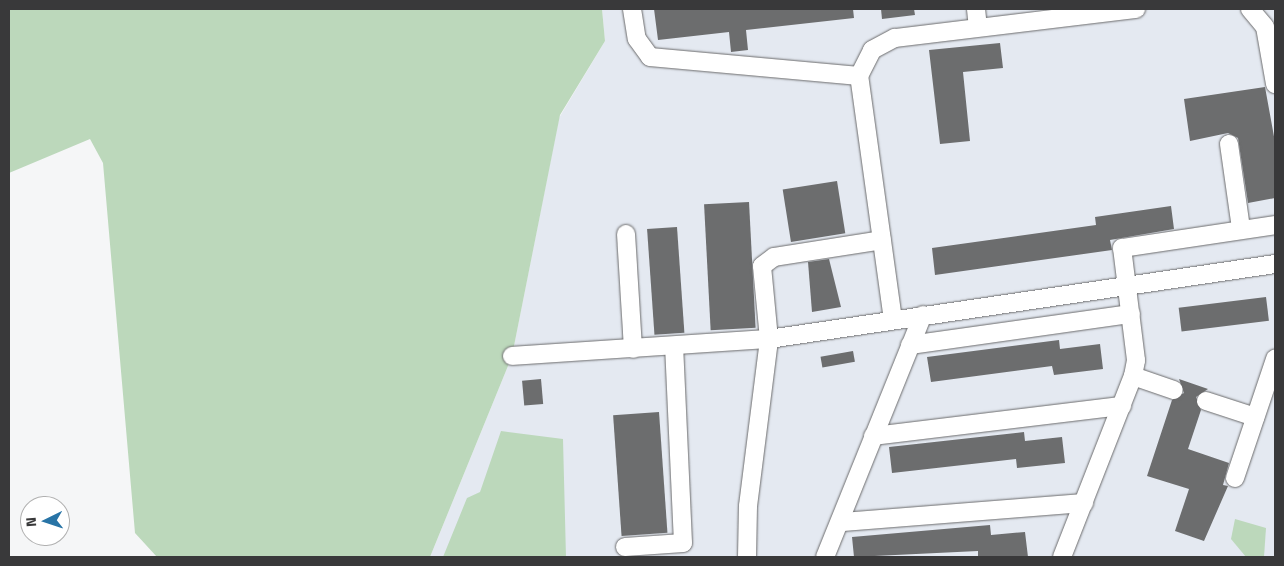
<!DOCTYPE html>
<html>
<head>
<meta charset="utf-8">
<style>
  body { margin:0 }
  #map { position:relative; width:1284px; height:566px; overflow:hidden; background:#f5f6f7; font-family:"Titillium Web",sans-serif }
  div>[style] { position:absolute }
  .built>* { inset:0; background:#e4e9f1 }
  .green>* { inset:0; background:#bcd8bb }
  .building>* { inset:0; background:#6c6d6e; transform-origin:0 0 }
  .roads { filter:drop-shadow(0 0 1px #6b6b6c) drop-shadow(0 0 1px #6b6b6c) }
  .minor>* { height:18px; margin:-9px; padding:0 9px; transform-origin:9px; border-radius:9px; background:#fff }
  span { translate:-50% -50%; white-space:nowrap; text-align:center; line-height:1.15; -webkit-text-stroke:5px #fff; paint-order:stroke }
  .frame { position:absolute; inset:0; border:10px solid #39393a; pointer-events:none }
  .north { position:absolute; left:20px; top:496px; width:50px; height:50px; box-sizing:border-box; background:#fff; border:1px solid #b0b0b0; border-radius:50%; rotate:266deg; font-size:14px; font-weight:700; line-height:20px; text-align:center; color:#39393a }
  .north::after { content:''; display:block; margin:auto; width:18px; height:22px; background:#2874a6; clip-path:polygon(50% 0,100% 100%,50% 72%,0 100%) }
</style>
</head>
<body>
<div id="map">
  <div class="built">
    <div style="clip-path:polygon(602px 9px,1275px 9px,1275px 557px,430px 557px,512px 356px,559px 118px,605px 41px)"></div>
  </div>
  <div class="green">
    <div style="clip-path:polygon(9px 9px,602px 9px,605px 41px,560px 115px,512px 356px,430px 557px,157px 557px,135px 533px,103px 163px,90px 139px,9px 173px)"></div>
    <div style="clip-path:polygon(501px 431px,563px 439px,566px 557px,443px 557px,467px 498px,480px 492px)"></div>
    <div style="clip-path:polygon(1235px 519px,1266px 528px,1264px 557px,1246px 557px,1231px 539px)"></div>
  </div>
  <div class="building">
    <div style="clip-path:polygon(654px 9px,853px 9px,854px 18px,746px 30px,748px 50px,731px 52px,729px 32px,658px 40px)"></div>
    <div style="clip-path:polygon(881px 9px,914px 9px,915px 15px,882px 19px)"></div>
    <div style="clip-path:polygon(1000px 43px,1003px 68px,963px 72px,970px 141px,940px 144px,929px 50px)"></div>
    <div style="clip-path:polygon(1265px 87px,1275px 142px,1275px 198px,1248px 203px,1238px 138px,1228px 133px,1190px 141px,1184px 99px)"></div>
    <div style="left:837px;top:181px;width:53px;height:55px;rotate:81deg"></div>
    <div style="left:749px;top:202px;width:126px;height:45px;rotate:87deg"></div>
    <div style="clip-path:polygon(1171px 206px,1174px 229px,1110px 240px,1112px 250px,935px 275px,932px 248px,1096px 225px,1095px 217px)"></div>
    <div style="left:677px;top:227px;width:106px;height:30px;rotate:86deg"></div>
    <div style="clip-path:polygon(829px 259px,841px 307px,812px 312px,808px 262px)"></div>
    <div style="left:1266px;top:297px;width:24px;height:88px;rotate:83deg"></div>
    <div style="clip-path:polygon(1059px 340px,1060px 349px,1100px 344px,1103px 369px,1054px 375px,1052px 366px,931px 382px,927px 357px)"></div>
    <div style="left:853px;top:351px;width:11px;height:33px;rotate:80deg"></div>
    <div style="left:541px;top:379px;width:25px;height:19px;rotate:85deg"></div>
    <div style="clip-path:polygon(1179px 379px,1208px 389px,1196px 397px,1201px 410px,1188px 449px,1229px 463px,1223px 485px,1228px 486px,1204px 541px,1175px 531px,1189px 489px,1147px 476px,1172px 400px,1184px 393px)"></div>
    <div style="left:659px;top:412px;width:121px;height:46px;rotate:86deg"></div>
    <div style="clip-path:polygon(1024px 432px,1025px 441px,1062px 437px,1065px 463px,1017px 468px,1016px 459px,892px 473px,889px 447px)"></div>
    <div style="clip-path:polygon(990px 525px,991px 535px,1025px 532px,1028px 557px,978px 557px,978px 551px,854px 557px,852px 537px)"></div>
  </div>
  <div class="roads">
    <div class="minor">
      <div style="left:632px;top:9px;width:30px;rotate:81deg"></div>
      <div style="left:637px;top:39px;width:22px;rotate:54deg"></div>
      <div style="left:650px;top:57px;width:210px;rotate:5.2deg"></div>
      <div style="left:976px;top:9px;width:18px;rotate:84deg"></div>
      <div style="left:1250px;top:9px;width:23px;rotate:50deg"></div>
      <div style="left:1265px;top:27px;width:58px;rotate:80deg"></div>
      <div style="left:1229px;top:144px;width:85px;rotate:81.9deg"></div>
      <div style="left:626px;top:234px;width:115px;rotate:86.5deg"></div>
      <div style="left:893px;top:320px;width:246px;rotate:-97.9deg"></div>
      <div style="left:859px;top:76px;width:29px;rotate:-63deg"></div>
      <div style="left:872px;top:50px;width:26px;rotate:-28deg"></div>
      <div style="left:895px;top:38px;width:243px;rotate:-6.9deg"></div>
      <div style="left:910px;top:345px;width:223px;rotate:-8deg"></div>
      <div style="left:512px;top:356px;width:258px;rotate:-3.8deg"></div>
      <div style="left:769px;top:339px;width:512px;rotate:-8.43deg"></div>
      <div style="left:1133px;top:376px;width:43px;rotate:18.9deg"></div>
      <div style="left:1206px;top:401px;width:52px;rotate:18.1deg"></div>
      <div style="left:873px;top:436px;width:251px;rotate:-6.9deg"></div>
      <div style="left:1235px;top:478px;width:126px;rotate:-71.4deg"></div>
      <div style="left:842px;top:522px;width:243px;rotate:-4.5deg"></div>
      <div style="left:625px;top:547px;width:58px;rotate:-3.9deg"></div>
      <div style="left:683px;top:543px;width:197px;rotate:-92.6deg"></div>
      <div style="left:747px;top:557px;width:51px;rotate:-88.9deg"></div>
      <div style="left:748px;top:506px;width:168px;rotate:-82.8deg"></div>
      <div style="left:769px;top:339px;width:73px;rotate:-95.5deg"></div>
      <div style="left:762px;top:266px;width:15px;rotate:-37deg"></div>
      <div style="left:774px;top:257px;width:109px;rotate:-8.9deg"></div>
      <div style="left:825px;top:557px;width:261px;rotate:-68deg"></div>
      <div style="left:1062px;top:557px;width:194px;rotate:-68.6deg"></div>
      <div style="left:1133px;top:376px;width:16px;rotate:-79deg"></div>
      <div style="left:1136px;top:360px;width:113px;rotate:-97.1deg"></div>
      <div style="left:1122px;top:248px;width:155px;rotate:-8.5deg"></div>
    </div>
  </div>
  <div class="frame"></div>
  <div class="north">N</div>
</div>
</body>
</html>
